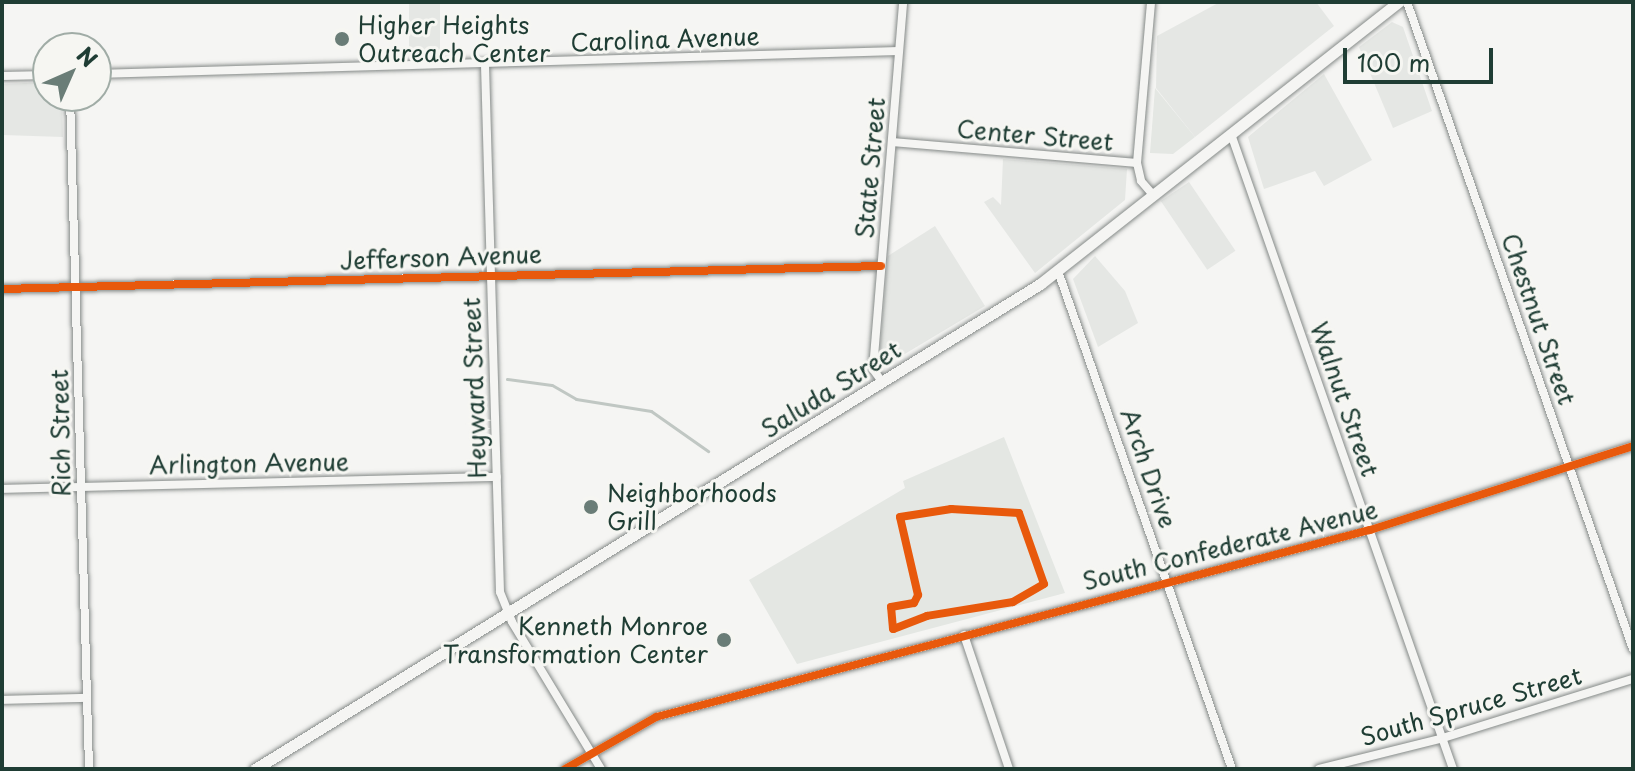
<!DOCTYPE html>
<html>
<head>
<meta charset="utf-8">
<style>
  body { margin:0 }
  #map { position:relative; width:1635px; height:771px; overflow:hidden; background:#f5f5f3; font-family:"Playpen Sans",sans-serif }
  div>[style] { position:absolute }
  .built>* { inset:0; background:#e5e7e4; transform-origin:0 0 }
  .green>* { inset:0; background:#e4e7e3 }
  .stream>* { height:3px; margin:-1.5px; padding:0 1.5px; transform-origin:1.5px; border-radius:1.5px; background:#c0c7c3 }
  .roads { filter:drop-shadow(0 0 2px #858a88) drop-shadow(0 0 2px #858a88) }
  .minor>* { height:8px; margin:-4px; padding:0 4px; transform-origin:4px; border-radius:4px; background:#f5f5f3 }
  .secondary>* { height:11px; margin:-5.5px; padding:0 5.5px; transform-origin:5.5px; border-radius:5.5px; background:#f5f5f3 }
  .cycleway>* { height:8px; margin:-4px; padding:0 4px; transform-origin:4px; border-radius:4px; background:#e8590c }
  .dots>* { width:22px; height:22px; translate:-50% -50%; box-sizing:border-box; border:4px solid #f6f6f2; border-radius:50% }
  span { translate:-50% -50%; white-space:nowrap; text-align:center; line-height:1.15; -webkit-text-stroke:6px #f6f6f2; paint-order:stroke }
  .poi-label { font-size:24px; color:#1f3d34 }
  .left { translate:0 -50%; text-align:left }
  .right { translate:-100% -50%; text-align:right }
  .street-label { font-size:24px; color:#1f3d34 }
  .frame { position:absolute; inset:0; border:4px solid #1f3d34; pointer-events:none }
  .north { position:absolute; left:32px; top:32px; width:80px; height:80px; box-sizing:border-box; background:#f6f6f2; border:2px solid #a0aca6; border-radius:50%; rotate:45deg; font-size:22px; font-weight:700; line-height:32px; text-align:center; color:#1f3d34 }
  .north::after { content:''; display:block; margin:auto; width:28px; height:36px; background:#6a7d77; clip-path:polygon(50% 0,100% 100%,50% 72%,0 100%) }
  .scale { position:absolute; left:1343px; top:48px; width:150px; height:36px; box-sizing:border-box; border:4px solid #1f3d34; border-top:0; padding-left:10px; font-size:24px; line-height:28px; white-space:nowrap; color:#1f3d34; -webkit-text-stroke:6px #f6f6f2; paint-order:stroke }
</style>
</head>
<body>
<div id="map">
  <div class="built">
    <div style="left:409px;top:2px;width:31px;height:55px"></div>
    <div style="clip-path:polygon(1220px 2px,1316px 2px,1334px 26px,1195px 137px,1156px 88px,1157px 36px)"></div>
    <div style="clip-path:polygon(1392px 22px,1403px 27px,1432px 111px,1393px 128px,1359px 47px)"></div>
    <div style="clip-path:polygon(1324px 74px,1372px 160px,1324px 186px,1315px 171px,1264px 189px,1248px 137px)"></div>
    <div style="clip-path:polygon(48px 82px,48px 96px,62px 96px,63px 137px,3px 135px,2px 84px)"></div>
    <div style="clip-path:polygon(1003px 159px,1127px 169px,1125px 200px,1035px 273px,984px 202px,993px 197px,1001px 205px)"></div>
    <div style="left:1189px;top:182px;width:83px;height:34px;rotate:56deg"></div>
    <div style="clip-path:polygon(935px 226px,985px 306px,893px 361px,880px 348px,888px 256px)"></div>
    <div style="clip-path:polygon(1095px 256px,1125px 291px,1138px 323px,1098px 347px,1073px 279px)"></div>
  </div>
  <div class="green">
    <div style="clip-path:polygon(1155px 88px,1195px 137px,1173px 154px,1150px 153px)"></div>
    <div style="clip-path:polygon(1004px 437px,1065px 593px,797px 664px,749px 580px,905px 488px,903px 481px)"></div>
  </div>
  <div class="stream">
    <div style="left:507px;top:379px;width:45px;rotate:7.6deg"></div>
    <div style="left:552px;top:385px;width:28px;rotate:30deg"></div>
    <div style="left:576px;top:399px;width:76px;rotate:9.1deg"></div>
    <div style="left:651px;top:411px;width:70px;rotate:35.1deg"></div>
  </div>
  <div class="roads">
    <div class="minor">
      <div style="left:1407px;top:2px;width:685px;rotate:70.75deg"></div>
      <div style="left:485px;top:65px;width:527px;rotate:88.37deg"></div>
      <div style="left:500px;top:592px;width:32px;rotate:68deg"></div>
      <div style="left:512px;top:622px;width:172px;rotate:58.8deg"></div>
      <div style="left:96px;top:74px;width:803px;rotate:-1.64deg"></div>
      <div style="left:2px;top:76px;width:46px;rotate:-1.2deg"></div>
      <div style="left:70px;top:96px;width:673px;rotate:88.38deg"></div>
      <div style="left:1231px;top:134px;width:673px;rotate:70.73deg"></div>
      <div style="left:892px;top:142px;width:246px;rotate:4.9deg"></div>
      <div style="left:1137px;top:163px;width:18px;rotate:77deg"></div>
      <div style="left:1141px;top:181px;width:20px;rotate:49deg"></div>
      <div style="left:1137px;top:163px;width:162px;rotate:-85deg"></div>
      <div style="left:1058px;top:271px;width:528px;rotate:70.74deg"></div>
      <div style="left:2px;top:289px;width:879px;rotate:-1.5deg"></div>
      <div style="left:883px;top:383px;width:17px;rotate:-126deg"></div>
      <div style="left:873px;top:369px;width:368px;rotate:-85.3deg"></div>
      <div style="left:2px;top:489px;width:495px;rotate:-1.4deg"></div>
      <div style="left:964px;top:635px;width:141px;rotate:71.4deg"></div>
      <div style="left:2px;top:700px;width:84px;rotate:-1.4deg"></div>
      <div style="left:565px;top:769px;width:105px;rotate:-29.7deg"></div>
      <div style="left:656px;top:717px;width:738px;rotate:-14.68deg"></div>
      <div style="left:1370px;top:530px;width:276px;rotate:-17.7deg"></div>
      <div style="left:1319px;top:769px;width:128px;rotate:-14deg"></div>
      <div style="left:1443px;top:738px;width:199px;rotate:-17.3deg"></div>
    </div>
    <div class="secondary">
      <div style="left:255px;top:769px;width:923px;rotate:-31.71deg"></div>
      <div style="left:1040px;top:284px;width:457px;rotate:-38.2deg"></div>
    </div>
  </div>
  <div class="cycleway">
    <div style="left:2px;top:289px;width:879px;rotate:-1.5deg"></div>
    <div style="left:951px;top:509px;width:68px;rotate:3.4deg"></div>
    <div style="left:1019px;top:513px;width:75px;rotate:70.6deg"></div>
    <div style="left:1044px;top:584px;width:36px;rotate:150deg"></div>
    <div style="left:1013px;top:602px;width:87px;rotate:170.8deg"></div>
    <div style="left:927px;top:616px;width:36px;rotate:159deg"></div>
    <div style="left:893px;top:629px;width:22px;rotate:-95deg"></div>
    <div style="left:891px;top:607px;width:23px;rotate:-10deg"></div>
    <div style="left:914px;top:603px;width:9px;rotate:-63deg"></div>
    <div style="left:918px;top:595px;width:80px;rotate:-103deg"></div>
    <div style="left:900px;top:517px;width:52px;rotate:-8.9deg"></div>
    <div style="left:565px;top:769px;width:105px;rotate:-29.7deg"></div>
    <div style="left:656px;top:717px;width:738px;rotate:-14.68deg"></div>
    <div style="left:1370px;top:530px;width:276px;rotate:-17.7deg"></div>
  </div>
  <div class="dots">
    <div style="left:342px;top:39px;background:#6a7d77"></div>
    <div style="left:591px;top:507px;background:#6a7d77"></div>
    <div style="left:724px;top:640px;background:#6a7d77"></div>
  </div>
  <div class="poi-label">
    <span class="left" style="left:358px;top:39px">Higher Heights<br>Outreach Center</span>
    <span class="left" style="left:607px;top:507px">Neighborhoods<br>Grill</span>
    <span class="right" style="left:708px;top:640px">Kenneth Monroe<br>Transformation Center</span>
  </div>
  <div class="street-label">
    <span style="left:665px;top:39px;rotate:-2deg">Carolina Avenue</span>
    <span style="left:1035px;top:135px;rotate:5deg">Center Street</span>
    <span style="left:870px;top:168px;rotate:-85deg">State Street</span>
    <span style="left:441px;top:257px;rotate:-2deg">Jefferson Avenue</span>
    <span style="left:1539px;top:319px;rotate:71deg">Chestnut Street</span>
    <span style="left:474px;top:388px;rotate:-92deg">Heyward Street</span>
    <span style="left:831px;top:389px;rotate:-32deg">Saluda Street</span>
    <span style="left:1345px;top:399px;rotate:71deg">Walnut Street</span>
    <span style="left:60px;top:433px;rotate:-91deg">Rich Street</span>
    <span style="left:249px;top:463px;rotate:-1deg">Arlington Avenue</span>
    <span style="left:1149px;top:468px;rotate:71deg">Arch Drive</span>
    <span style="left:1230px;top:545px;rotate:-14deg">South Confederate Avenue</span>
    <span style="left:1471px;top:706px;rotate:-16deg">South Spruce Street</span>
  </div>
  <div class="frame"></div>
  <div class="north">N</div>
  <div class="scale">100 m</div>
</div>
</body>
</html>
